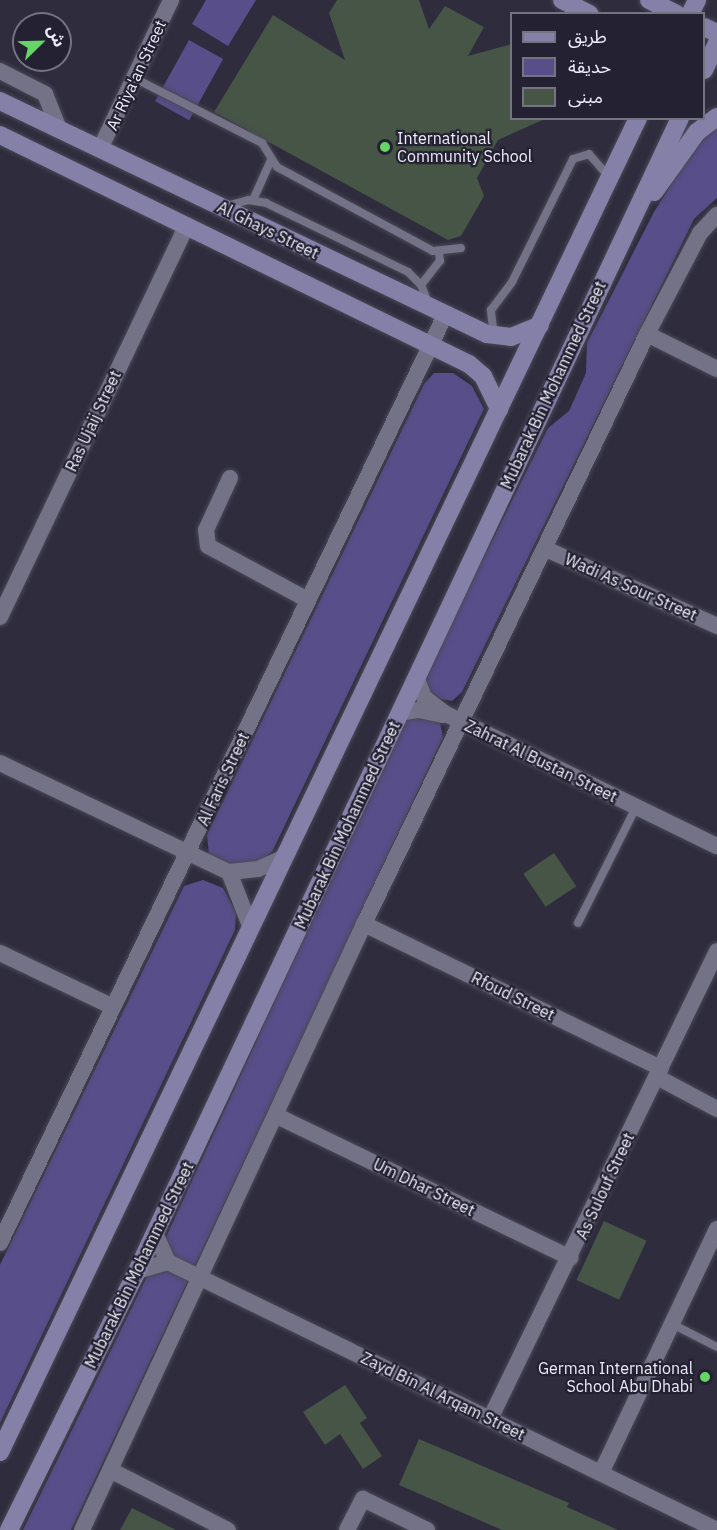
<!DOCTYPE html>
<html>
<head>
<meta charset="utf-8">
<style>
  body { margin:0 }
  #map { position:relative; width:717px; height:1530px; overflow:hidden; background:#2e2c3d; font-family:"IBM Plex Sans","Noto Sans Arabic",sans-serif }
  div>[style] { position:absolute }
  .green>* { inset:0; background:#584e8a; transform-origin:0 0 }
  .building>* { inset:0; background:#475546; transform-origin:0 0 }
  .roads { filter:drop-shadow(0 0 2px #4a4856) drop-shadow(0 0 2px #4a4856) }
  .lane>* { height:8px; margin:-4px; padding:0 4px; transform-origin:4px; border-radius:4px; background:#747286 }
  .street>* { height:16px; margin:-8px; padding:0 8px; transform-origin:8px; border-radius:8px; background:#747286 }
  .secondary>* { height:18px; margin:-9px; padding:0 9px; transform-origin:9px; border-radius:9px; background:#8580a8 }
  .dots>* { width:16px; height:16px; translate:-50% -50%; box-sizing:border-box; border:3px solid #242232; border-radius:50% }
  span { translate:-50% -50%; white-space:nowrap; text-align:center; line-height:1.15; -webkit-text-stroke:4.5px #242232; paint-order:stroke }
  .street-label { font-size:16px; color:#edecf8 }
  .poi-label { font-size:16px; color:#edecf8 }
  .left { translate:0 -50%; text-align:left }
  .right { translate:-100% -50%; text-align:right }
  .legend { position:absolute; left:510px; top:12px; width:195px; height:108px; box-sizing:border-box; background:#242232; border:2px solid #747381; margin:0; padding:8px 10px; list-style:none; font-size:18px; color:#edecf8 }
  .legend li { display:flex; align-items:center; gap:12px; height:30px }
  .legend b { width:30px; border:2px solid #747381 }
  .north { position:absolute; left:12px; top:12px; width:60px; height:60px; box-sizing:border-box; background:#242232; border:2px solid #747381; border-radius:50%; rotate:67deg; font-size:16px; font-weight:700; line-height:24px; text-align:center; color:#edecf8 }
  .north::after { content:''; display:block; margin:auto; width:21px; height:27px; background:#66d466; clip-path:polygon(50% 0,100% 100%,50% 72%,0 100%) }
</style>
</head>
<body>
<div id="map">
  <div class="green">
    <div style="clip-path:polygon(206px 0,256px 0,228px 46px,192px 24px)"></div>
    <div style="left:189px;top:40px;width:39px;height:70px;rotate:29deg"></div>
    <div style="clip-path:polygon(717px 124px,717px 198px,694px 219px,462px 692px,452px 701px,441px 699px,427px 689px,424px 678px,548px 428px,569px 411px,586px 373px,587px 343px,654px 212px,698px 141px)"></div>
    <div style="clip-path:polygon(434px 373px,453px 373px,472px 386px,484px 409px,273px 850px,257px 868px,228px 865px,209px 855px,207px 835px,424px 384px)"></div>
    <div style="clip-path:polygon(428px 715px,440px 723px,443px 737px,71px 1530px,23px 1530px,161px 1248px,405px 718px)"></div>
    <div style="clip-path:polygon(203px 880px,223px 888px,236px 913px,235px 930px,0 1423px,0 1265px,184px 886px)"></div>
  </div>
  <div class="building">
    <div style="clip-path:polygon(337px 0,419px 0,429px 29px,445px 6px,484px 27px,468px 56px,512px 44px,512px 118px,547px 118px,498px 140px,477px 178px,484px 196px,461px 236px,448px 240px,214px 112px,273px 15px,345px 60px,329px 13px)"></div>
    <div style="left:554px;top:853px;width:40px;height:37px;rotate:56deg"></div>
    <div style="left:604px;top:1221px;width:47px;height:65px;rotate:25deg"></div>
    <div style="clip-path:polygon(345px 1385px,367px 1418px,360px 1423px,382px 1456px,363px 1469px,340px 1434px,325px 1445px,303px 1412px)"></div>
    <div style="clip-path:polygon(419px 1439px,569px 1503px,567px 1507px,618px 1530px,502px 1530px,399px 1485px)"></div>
    <div style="clip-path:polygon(132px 1508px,176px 1530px,120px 1530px)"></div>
  </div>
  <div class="roads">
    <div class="lane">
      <div style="left:134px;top:78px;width:144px;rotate:26.9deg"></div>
      <div style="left:262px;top:143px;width:28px;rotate:58deg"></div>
      <div style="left:277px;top:167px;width:177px;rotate:28.3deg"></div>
      <div style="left:433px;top:251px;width:28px;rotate:-6deg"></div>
      <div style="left:253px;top:200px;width:44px;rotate:-65.8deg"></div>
      <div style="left:226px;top:206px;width:23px;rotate:-15deg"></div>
      <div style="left:248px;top:200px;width:18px;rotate:9deg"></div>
      <div style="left:266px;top:203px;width:158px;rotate:25.9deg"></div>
      <div style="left:408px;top:272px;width:18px;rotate:45deg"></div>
      <div style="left:421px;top:285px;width:22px;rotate:68deg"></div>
      <div style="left:421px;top:285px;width:31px;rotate:-52deg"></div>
      <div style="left:440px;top:261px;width:8px;rotate:-97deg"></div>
      <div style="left:494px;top:336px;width:26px;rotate:-97deg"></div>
      <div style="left:491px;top:310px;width:35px;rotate:-53deg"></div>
      <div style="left:512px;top:282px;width:137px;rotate:-63.6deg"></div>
      <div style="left:573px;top:159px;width:17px;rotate:-17deg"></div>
      <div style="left:589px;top:154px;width:30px;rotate:49deg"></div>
      <div style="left:578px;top:923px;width:130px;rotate:-63.4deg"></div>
      <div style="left:672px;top:1324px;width:51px;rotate:27.1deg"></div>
    </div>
    <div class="street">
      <div style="left:0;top:71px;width:51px;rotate:27.1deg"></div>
      <div style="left:45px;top:94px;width:38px;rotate:68deg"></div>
      <div style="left:100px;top:149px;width:165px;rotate:-64.5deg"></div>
      <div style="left:647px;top:334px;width:78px;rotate:26.6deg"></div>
      <div style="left:230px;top:478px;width:57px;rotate:114.8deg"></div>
      <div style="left:206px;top:530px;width:16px;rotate:83deg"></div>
      <div style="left:208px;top:546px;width:114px;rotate:28.4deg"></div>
      <div style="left:546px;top:549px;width:188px;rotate:24.2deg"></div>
      <div style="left:0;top:617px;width:434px;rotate:-64.5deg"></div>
      <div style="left:416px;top:677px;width:22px;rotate:68deg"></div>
      <div style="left:424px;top:697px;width:28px;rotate:38deg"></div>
      <div style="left:446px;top:714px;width:301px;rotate:26deg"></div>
      <div style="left:399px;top:713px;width:20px;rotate:-9deg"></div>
      <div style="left:419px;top:710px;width:24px;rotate:12deg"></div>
      <div style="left:0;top:763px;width:254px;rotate:25.5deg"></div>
      <div style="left:229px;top:872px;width:29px;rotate:-6deg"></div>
      <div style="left:258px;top:869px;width:30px;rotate:-24deg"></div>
      <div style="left:229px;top:872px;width:60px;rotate:68.6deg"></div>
      <div style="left:364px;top:924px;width:330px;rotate:25.9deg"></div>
      <div style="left:0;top:953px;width:125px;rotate:25.5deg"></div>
      <div style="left:657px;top:1077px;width:68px;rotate:28.1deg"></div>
      <div style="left:277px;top:1116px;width:326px;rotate:25.8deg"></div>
      <div style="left:155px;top:1233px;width:32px;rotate:66deg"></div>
      <div style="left:168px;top:1262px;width:611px;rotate:26.02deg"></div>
      <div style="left:0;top:1243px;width:1029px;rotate:-64.38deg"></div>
      <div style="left:137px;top:1271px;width:32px;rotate:-16deg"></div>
      <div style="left:490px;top:1419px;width:520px;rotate:-64.12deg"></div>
      <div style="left:112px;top:1471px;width:130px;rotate:27deg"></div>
      <div style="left:601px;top:1473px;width:270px;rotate:-64.6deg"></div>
      <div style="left:82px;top:1530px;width:668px;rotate:-65.05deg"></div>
      <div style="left:364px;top:924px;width:654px;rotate:-64.37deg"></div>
      <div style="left:647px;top:334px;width:114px;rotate:-62.3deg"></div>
      <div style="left:700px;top:233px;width:25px;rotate:-47deg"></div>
      <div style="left:347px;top:1530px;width:35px;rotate:-63deg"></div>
      <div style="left:363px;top:1499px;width:71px;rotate:25.8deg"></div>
    </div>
    <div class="secondary">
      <div style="left:562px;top:0;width:31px;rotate:27deg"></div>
      <div style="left:649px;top:0;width:31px;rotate:27deg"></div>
      <div style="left:690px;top:14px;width:16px;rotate:-63deg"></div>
      <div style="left:704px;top:27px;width:14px;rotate:25deg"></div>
      <div style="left:704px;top:70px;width:30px;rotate:-64deg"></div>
      <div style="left:0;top:101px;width:540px;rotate:25.57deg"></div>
      <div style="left:487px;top:334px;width:24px;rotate:7deg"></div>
      <div style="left:511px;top:337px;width:31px;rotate:-22deg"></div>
      <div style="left:0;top:135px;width:522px;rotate:26.03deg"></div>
      <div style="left:469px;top:364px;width:18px;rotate:41deg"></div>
      <div style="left:483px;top:376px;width:37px;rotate:64deg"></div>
      <div style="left:654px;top:192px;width:74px;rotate:-54.4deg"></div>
      <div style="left:697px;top:132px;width:25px;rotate:-37deg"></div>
      <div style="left:0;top:1452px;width:1479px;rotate:-64.44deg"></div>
      <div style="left:9px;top:1530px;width:289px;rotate:-63.7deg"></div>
      <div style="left:137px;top:1271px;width:1274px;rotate:-64.78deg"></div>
    </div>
  </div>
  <div class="dots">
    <div style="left:385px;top:147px;background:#66d466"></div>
    <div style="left:705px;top:1377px;background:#66d466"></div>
  </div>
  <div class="street-label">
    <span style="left:136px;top:75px;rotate:-65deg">Ar Riya'an Street</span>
    <span style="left:268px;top:230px;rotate:26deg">Al Ghays Street</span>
    <span style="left:553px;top:385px;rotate:-65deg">Mubarak Bin Mohammed Street</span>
    <span style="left:93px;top:421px;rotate:-65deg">Ras Ujaij Street</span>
    <span style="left:631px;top:587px;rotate:24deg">Wadi As Sour Street</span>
    <span style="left:541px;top:761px;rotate:26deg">Zahrat Al Bustan Street</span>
    <span style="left:223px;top:779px;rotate:-65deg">Al Faris Street</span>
    <span style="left:347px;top:825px;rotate:-65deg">Mubarak Bin Mohammed Street</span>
    <span style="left:513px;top:996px;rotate:26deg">Rfoud Street</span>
    <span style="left:605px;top:1186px;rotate:-65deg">As Sulouf Street</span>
    <span style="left:424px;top:1187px;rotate:26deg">Um Dhar Street</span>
    <span style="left:139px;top:1265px;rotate:-64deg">Mubarak Bin Mohammed Street</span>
    <span style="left:443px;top:1396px;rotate:26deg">Zayd Bin Al Arqam Street</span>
  </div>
  <div class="poi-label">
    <span class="left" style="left:397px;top:147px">International<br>Community School</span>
    <span class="right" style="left:693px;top:1377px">German International<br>School Abu Dhabi</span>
  </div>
  <ul class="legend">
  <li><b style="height:8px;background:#8580a8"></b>طريق</li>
  <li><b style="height:16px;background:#584e8a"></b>حديقة</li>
  <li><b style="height:16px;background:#475546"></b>مبنى</li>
  </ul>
  <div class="north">ش</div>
</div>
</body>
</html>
